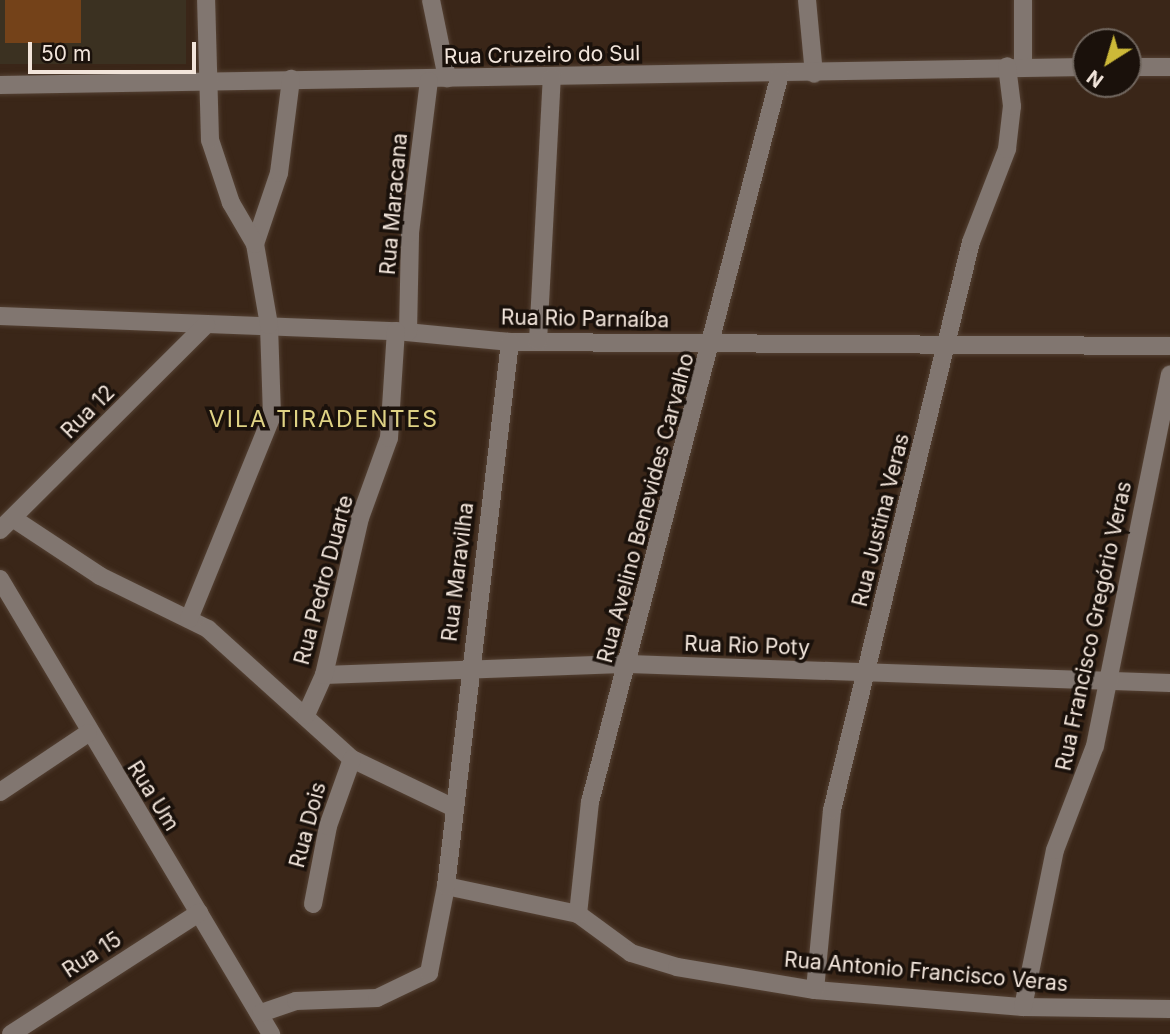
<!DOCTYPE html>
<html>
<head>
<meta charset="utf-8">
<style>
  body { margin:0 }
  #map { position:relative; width:1170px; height:1034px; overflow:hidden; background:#3a2618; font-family:Inter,sans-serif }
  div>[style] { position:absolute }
  .education>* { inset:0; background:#3b3121; transform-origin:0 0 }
  .building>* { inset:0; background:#744219; transform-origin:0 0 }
  .roads { filter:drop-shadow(0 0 2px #544133) drop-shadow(0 0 2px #544133) }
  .minor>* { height:18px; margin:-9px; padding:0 9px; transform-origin:9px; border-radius:9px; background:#817670 }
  span { translate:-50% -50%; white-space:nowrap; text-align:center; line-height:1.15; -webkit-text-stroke:7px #1a110b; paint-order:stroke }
  .street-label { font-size:21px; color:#f2e5db }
  .neighbourhood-label { font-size:23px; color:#dfd284; letter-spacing:2px }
  .north { position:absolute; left:1072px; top:28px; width:70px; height:70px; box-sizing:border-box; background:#1a110b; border:2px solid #70665e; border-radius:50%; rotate:217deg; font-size:19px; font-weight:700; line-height:28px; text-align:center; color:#f2e5db }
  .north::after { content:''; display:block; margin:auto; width:24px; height:32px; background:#cdb938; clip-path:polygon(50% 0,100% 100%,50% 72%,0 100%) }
  .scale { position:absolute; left:28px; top:42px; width:168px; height:32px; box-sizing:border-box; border:4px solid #f2e5db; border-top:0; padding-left:9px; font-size:21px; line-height:24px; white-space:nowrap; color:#f2e5db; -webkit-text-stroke:5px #1a110b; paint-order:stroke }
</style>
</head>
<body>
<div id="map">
  <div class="education">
    <div style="left:0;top:0;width:186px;height:64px"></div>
  </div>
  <div class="building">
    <div style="left:5px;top:0;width:76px;height:43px"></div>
  </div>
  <div class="roads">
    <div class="minor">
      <div style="left:431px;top:0;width:80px;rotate:78.4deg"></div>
      <div style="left:807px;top:0;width:74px;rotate:84.6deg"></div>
      <div style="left:1023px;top:66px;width:66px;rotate:-90deg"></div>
      <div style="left:1128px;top:67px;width:42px"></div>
      <div style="left:0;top:85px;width:1086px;rotate:-0.95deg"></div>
      <div style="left:255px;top:244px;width:75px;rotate:-71.3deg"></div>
      <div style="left:279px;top:173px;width:95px;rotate:-82.7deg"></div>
      <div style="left:0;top:316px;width:396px;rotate:2.2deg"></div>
      <div style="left:396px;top:331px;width:115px;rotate:5.5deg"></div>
      <div style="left:510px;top:342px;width:660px;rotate:0.35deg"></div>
      <div style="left:408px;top:332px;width:99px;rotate:-88.8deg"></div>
      <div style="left:410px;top:233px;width:153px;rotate:-82.9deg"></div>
      <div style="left:538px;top:341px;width:264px;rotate:-87deg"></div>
      <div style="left:14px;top:519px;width:103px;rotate:33.5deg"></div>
      <div style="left:100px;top:576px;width:120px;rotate:26.1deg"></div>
      <div style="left:208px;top:629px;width:194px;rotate:42.1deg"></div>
      <div style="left:352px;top:759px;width:111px;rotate:25.6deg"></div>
      <div style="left:0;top:530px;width:291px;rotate:-44.9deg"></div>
      <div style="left:0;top:579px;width:530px;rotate:59.22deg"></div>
      <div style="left:189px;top:619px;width:219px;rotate:-67.8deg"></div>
      <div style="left:272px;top:416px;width:91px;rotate:-91.9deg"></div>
      <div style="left:269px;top:325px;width:82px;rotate:-99.8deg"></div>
      <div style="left:255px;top:244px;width:48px;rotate:-120.3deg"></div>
      <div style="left:231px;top:203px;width:66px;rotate:-108.4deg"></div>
      <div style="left:210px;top:140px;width:140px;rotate:-91.6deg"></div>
      <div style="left:324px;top:675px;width:305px;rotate:-2.1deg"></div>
      <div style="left:629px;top:664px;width:541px;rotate:2.01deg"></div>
      <div style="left:306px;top:715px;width:44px;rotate:-65.8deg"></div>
      <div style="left:324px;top:675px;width:161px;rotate:-77.1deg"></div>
      <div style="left:360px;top:518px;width:85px;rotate:-70.1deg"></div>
      <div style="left:389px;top:438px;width:107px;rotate:-86.3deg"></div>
      <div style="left:0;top:792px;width:106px;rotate:-33.8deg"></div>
      <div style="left:446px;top:886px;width:135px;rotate:12deg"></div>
      <div style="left:578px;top:914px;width:66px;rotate:36.3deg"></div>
      <div style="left:631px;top:953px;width:48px;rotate:16.9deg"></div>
      <div style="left:677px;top:967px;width:140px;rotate:9.5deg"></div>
      <div style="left:815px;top:990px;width:209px;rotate:4.7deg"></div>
      <div style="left:1023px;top:1007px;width:147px;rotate:0.8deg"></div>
      <div style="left:313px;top:904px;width:79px;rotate:-79.1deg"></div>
      <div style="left:328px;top:826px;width:71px;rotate:-70.3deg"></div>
      <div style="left:578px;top:914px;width:113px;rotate:-83.9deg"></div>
      <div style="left:590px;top:802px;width:752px;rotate:-75.37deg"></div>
      <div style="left:815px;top:990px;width:181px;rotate:-84.6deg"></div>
      <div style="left:832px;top:810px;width:585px;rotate:-76.25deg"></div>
      <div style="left:971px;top:242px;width:100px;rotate:-68.8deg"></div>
      <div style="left:1007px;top:149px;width:43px;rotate:-83.4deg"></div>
      <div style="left:1012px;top:106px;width:40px;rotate:-97.1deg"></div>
      <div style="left:1023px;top:1007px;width:160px;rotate:-78.5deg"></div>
      <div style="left:1055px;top:850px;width:111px;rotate:-69deg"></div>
      <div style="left:1095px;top:746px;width:379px;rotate:-78.6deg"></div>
      <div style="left:261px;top:1013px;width:37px;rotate:-19deg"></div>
      <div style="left:296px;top:1001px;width:81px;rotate:-2.1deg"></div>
      <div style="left:377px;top:998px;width:58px;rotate:-25.7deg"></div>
      <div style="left:429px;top:973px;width:89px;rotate:-78.9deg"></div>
      <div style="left:446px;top:886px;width:548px;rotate:-83.29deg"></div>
      <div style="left:11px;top:1034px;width:224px;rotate:-32.8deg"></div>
    </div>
  </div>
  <div class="street-label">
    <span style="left:542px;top:55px;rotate:-1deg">Rua Cruzeiro do Sul</span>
    <span style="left:394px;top:204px;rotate:-85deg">Rua Maracana</span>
    <span style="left:585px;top:319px;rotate:1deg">Rua Rio Parnaíba</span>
    <span style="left:88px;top:412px;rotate:-45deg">Rua 12</span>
    <span style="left:646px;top:508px;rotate:-75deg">Rua Avelino Benevides Carvalho</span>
    <span style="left:881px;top:520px;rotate:-76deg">Rua Justina Veras</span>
    <span style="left:458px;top:572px;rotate:-83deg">Rua Maravilha</span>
    <span style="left:324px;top:580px;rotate:-75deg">Rua Pedro Duarte</span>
    <span style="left:1094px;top:626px;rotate:-78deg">Rua Francisco Gregório Veras</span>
    <span style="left:747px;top:646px;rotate:2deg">Rua Rio Poty</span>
    <span style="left:153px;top:796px;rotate:58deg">Rua Um</span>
    <span style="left:308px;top:825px;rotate:-75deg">Rua Dois</span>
    <span style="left:92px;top:955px;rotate:-33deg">Rua 15</span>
    <span style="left:926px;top:972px;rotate:5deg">Rua Antonio Francisco Veras</span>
  </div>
  <div class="neighbourhood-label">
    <span style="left:324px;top:419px">VILA TIRADENTES</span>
  </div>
  <div class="north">N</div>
  <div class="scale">50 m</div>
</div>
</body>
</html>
